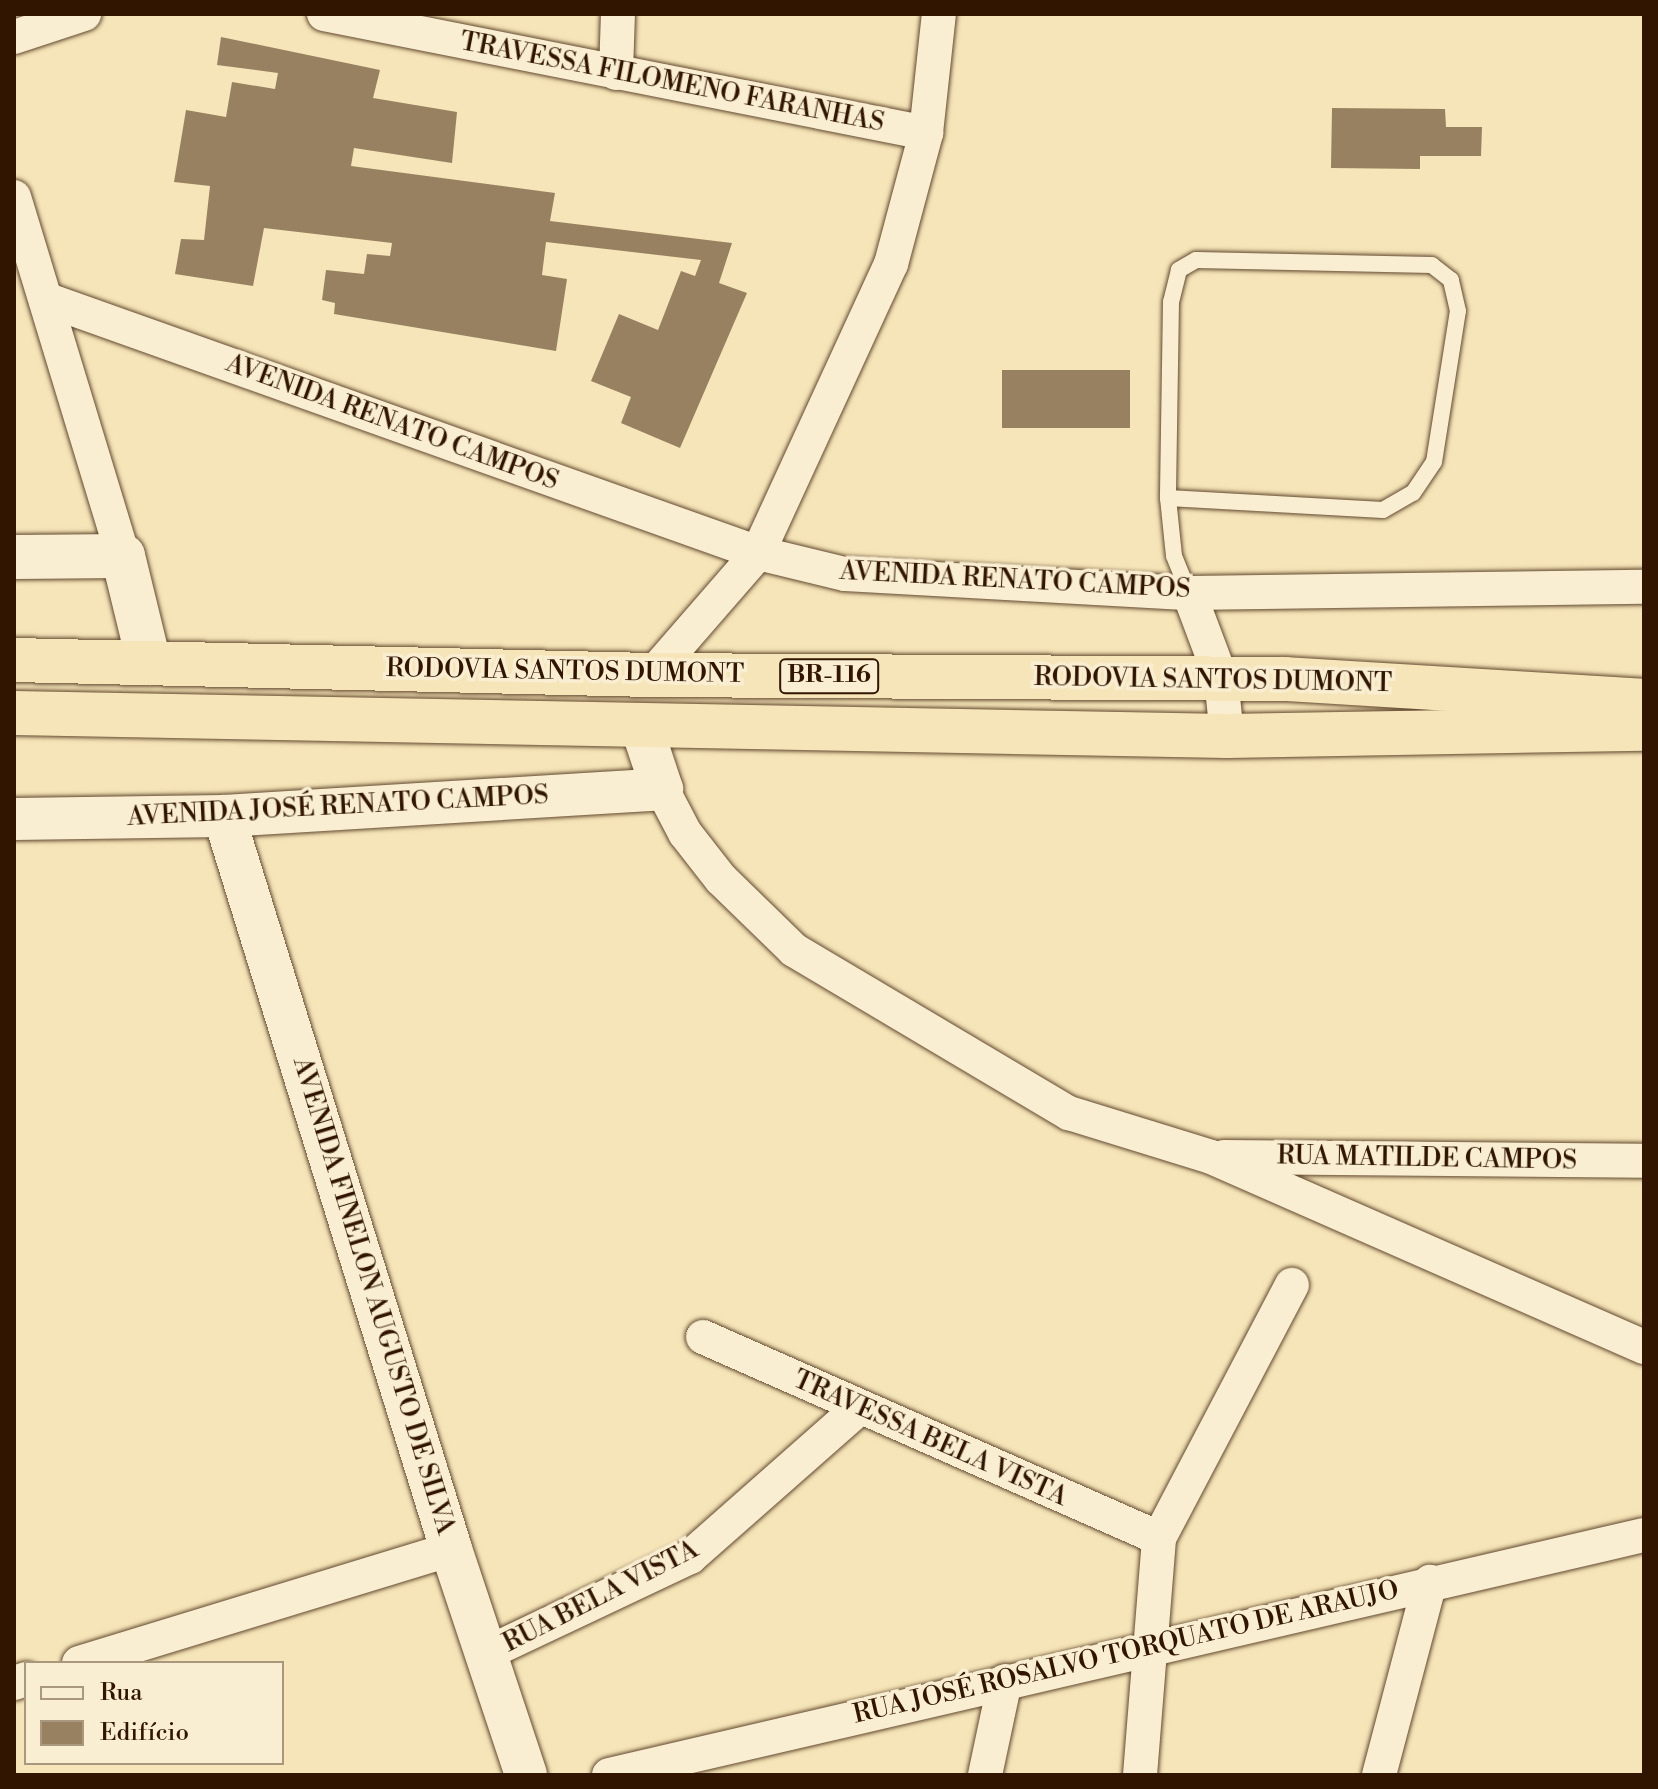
<!DOCTYPE html>
<html>
<head>
<meta charset="utf-8">
<style>
  body { margin:0 }
  #map { position:relative; width:1658px; height:1789px; overflow:hidden; background:#f6e5b8; font-family:"Libre Bodoni",serif }
  div>[style] { position:absolute }
  .building>* { inset:0; background:#978160; transform-origin:0 0 }
  .roads { filter:drop-shadow(0 0 2px #62492f) drop-shadow(0 0 2px #62492f) }
  .service>* { height:16px; margin:-8px; padding:0 8px; transform-origin:8px; border-radius:8px; background:#f9eed1 }
  .minor>* { height:34px; margin:-17px; padding:0 17px; transform-origin:17px; border-radius:17px; background:#f9eed1 }
  .tertiary>* { height:42px; margin:-21px; padding:0 21px; transform-origin:21px; border-radius:21px; background:#f9eed1 }
  .secondary>* { height:44px; margin:-22px; padding:0 22px; transform-origin:22px; border-radius:22px; background:#f9eed1 }
  .trunk>* { height:44px; margin:-22px; padding:0 22px; transform-origin:22px; border-radius:22px; background:#f6e5b8 }
  span { translate:-50% -50%; white-space:nowrap; text-align:center; line-height:1.15; -webkit-text-stroke:7px #f9eed1; paint-order:stroke }
  .shield-label span { padding:2px 6px; background:#f9eed1; border:2px solid; border-radius:6px; -webkit-text-stroke-width:0 }
  .shield-label { font-size:24px; color:#311501; font-weight:700 }
  .street-label { font-size:26px; color:#311501 }
  .frame { position:absolute; inset:0; border:16px solid #311501; pointer-events:none }
  .legend { position:absolute; left:24px; top:1661px; width:260px; height:104px; box-sizing:border-box; background:#f9eed1; border:2px solid #a9977e; margin:0; padding:10px 14px; list-style:none; font-size:24px; color:#311501 }
  .legend li { display:flex; align-items:center; gap:16px; height:40px }
  .legend b { width:40px; border:2px solid #a9977e }
</style>
</head>
<body>
<div id="map">
  <div class="building">
    <div style="clip-path:polygon(221px 37px,380px 70px,373px 98px,457px 112px,452px 163px,354px 148px,351px 166px,555px 193px,550px 221px,732px 243px,719px 283px,747px 293px,680px 448px,621px 423px,631px 397px,591px 381px,619px 314px,658px 330px,681px 271px,695px 276px,701px 260px,546px 242px,542px 275px,567px 279px,556px 351px,334px 314px,335px 303px,322px 300px,326px 270px,364px 274px,367px 254px,390px 256px,392px 243px,264px 228px,253px 286px,175px 274px,181px 239px,204px 240px,210px 186px,174px 182px,186px 110px,226px 117px,232px 82px,275px 89px,278px 73px,217px 65px)"></div>
    <div style="clip-path:polygon(1332px 108px,1445px 109px,1446px 127px,1482px 127px,1481px 156px,1420px 156px,1420px 169px,1331px 168px)"></div>
    <div style="left:1002px;top:370px;width:128px;height:58px"></div>
  </div>
  <div class="roads">
    <div class="service">
      <div style="left:1168px;top:498px;width:215px;rotate:3.2deg"></div>
      <div style="left:1383px;top:510px;width:34px;rotate:-30deg"></div>
      <div style="left:1413px;top:493px;width:37px;rotate:-56deg"></div>
      <div style="left:1434px;top:462px;width:153px;rotate:-81deg"></div>
      <div style="left:1458px;top:311px;width:32px;rotate:-103deg"></div>
      <div style="left:1451px;top:280px;width:24px;rotate:-142deg"></div>
      <div style="left:1432px;top:265px;width:236px;rotate:-178.8deg"></div>
      <div style="left:1196px;top:260px;width:20px;rotate:150deg"></div>
      <div style="left:1179px;top:270px;width:33px;rotate:104deg"></div>
      <div style="left:1171px;top:302px;width:196px;rotate:90.9deg"></div>
      <div style="left:1168px;top:498px;width:58px;rotate:84.1deg"></div>
      <div style="left:1174px;top:556px;width:40px;rotate:68deg"></div>
    </div>
    <div class="minor">
      <div style="left:324px;top:14px;width:614px;rotate:11.18deg"></div>
      <div style="left:14px;top:37px;width:74px;rotate:-18.2deg"></div>
      <div style="left:616px;top:73px;width:59px;rotate:-88.1deg"></div>
      <div style="left:14px;top:197px;width:375px;rotate:73.1deg"></div>
      <div style="left:48px;top:300px;width:754px;rotate:19.61deg"></div>
      <div style="left:758px;top:553px;width:89px;rotate:13.6deg"></div>
      <div style="left:845px;top:574px;width:345px;rotate:3.2deg"></div>
      <div style="left:1189px;top:593px;width:455px;rotate:-0.8deg"></div>
      <div style="left:1189px;top:593px;width:91px;rotate:69.4deg"></div>
      <div style="left:1221px;top:678px;width:58px;rotate:84.1deg"></div>
      <div style="left:652px;top:675px;width:162px;rotate:-49deg"></div>
      <div style="left:758px;top:553px;width:318px;rotate:-65.3deg"></div>
      <div style="left:891px;top:264px;width:136px;rotate:-75deg"></div>
      <div style="left:926px;top:133px;width:120px;rotate:-83.8deg"></div>
      <div style="left:662px;top:789px;width:50px;rotate:62.4deg"></div>
      <div style="left:685px;top:833px;width:58px;rotate:52deg"></div>
      <div style="left:721px;top:879px;width:102px;rotate:44.2deg"></div>
      <div style="left:794px;top:950px;width:320px;rotate:30.7deg"></div>
      <div style="left:1069px;top:1113px;width:149px;rotate:17.2deg"></div>
      <div style="left:1211px;top:1157px;width:473px;rotate:23.7deg"></div>
      <div style="left:1224px;top:1157px;width:420px;rotate:0.5deg"></div>
      <div style="left:703px;top:1337px;width:498px;rotate:23.8deg"></div>
      <div style="left:485px;top:1654px;width:227px;rotate:-25.3deg"></div>
      <div style="left:690px;top:1557px;width:224px;rotate:-41.4deg"></div>
      <div style="left:79px;top:1663px;width:389px;rotate:-17deg"></div>
      <div style="left:14px;top:1683px;width:13px;rotate:-18deg"></div>
      <div style="left:609px;top:1775px;width:1062px;rotate:-13.06deg"></div>
      <div style="left:985px;top:1775px;width:96px;rotate:-78deg"></div>
      <div style="left:1140px;top:1775px;width:238px;rotate:-85.4deg"></div>
      <div style="left:1159px;top:1538px;width:286px;rotate:-62.3deg"></div>
      <div style="left:1379px;top:1775px;width:200px;rotate:-75.2deg"></div>
    </div>
    <div class="tertiary">
      <div style="left:224px;top:816px;width:767px;rotate:72.79deg"></div>
      <div style="left:451px;top:1549px;width:238px;rotate:71.6deg"></div>
      <div style="left:14px;top:819px;width:210px;rotate:-0.8deg"></div>
      <div style="left:224px;top:816px;width:439px;rotate:-3.5deg"></div>
      <div style="left:662px;top:789px;width:66px;rotate:-108.4deg"></div>
    </div>
    <div class="secondary">
      <div style="left:14px;top:557px;width:109px;rotate:-0.5deg"></div>
      <div style="left:123px;top:556px;width:110px;rotate:76.3deg"></div>
    </div>
    <div class="trunk">
      <div style="left:14px;top:660px;width:638px;rotate:1.35deg"></div>
      <div style="left:652px;top:675px;width:633px;rotate:0.36deg"></div>
      <div style="left:1285px;top:679px;width:360px;rotate:3.5deg"></div>
      <div style="left:14px;top:713px;width:1213px;rotate:1.09deg"></div>
      <div style="left:1227px;top:736px;width:417px;rotate:-1deg"></div>
    </div>
  </div>
  <div class="shield-label">
    <span style="left:829px;top:676px">BR-116</span>
  </div>
  <div class="street-label">
    <span style="left:672px;top:83px;rotate:11deg">TRAVESSA FILOMENO FARANHAS</span>
    <span style="left:392px;top:423px;rotate:20deg">AVENIDA RENATO CAMPOS</span>
    <span style="left:1015px;top:581px;rotate:3deg">AVENIDA RENATO CAMPOS</span>
    <span style="left:565px;top:672px;rotate:1deg">RODOVIA SANTOS DUMONT</span>
    <span style="left:1213px;top:681px;rotate:1deg">RODOVIA SANTOS DUMONT</span>
    <span style="left:338px;top:807px;rotate:-3deg">AVENIDA JOSÉ RENATO CAMPOS</span>
    <span style="left:1427px;top:1159px;rotate:1deg">RUA MATILDE CAMPOS</span>
    <span style="left:373px;top:1296px;rotate:73deg">AVENIDA FINELON AUGUSTO DE SILVA</span>
    <span style="left:930px;top:1439px;rotate:24deg">TRAVESSA BELA VISTA</span>
    <span style="left:601px;top:1597px;rotate:-27deg">RUA BELA VISTA</span>
    <span style="left:1126px;top:1653px;rotate:-13deg">RUA JOSÉ ROSALVO TORQUATO DE ARAUJO</span>
  </div>
  <div class="frame"></div>
  <ul class="legend">
  <li><b style="height:10px;background:#f9eed1"></b>Rua</li>
  <li><b style="height:22px;background:#978160"></b>Edifício</li>
  </ul>
</div>
</body>
</html>
